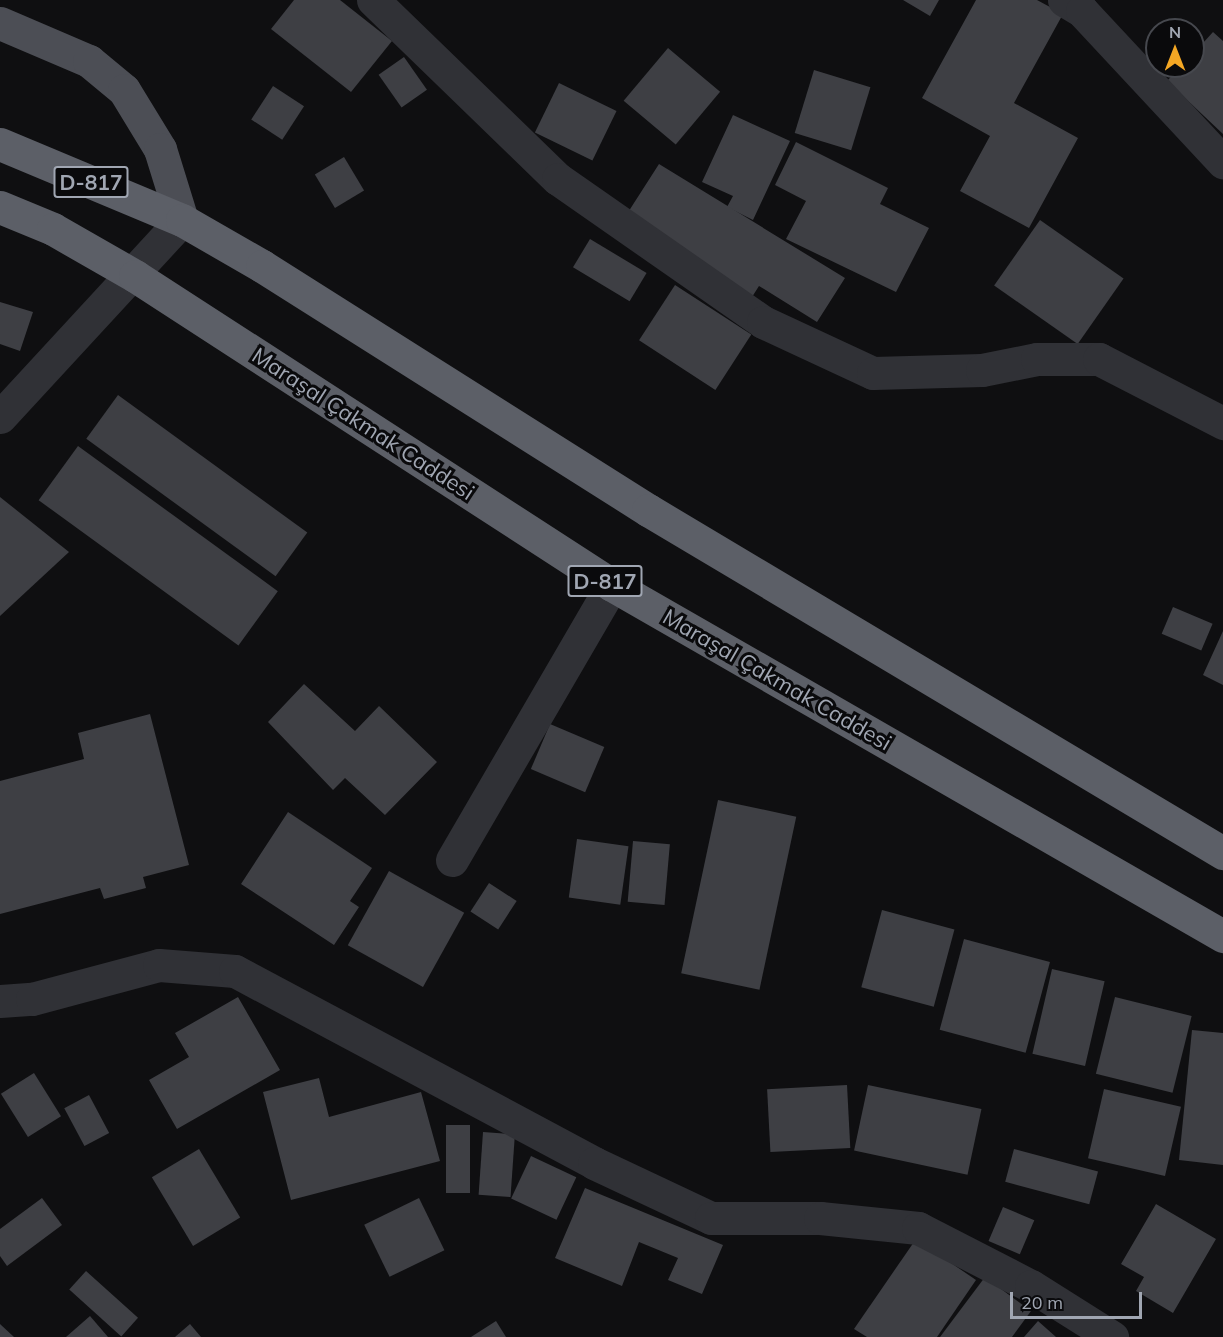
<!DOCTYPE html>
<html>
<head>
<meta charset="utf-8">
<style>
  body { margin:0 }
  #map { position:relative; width:1223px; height:1337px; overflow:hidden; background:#0f0f11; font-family:Mulish,sans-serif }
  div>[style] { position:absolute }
  .building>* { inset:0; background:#3e3f44; transform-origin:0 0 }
  .minor>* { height:33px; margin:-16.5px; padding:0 16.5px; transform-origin:16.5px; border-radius:16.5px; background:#303136 }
  .major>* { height:33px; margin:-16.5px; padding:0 16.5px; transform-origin:16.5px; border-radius:16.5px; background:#4c4e55 }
  .highway>* { height:33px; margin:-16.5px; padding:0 16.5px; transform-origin:16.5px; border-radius:16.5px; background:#5c5f67 }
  span { translate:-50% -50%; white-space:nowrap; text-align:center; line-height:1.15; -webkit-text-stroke:6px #0a0a0c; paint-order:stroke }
  .shield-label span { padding:2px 4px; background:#0a0a0c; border:2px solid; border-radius:4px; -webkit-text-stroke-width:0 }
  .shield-label { font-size:21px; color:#a0a6b2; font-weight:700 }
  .street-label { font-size:22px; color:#a0a6b2 }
  .north { position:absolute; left:1145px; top:18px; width:60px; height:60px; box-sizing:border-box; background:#0a0a0c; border:2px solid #46484e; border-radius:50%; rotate:0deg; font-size:16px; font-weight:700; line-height:24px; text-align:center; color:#a0a6b2 }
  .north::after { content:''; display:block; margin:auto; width:21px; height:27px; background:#f4a724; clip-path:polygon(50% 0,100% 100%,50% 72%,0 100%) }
  .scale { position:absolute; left:1010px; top:1292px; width:132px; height:27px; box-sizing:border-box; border:3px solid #a0a6b2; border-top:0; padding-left:8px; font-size:18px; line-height:21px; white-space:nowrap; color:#a0a6b2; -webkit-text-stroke:4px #0a0a0c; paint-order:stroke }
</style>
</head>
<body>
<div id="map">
  <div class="building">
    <div style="clip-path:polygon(294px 0,340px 0,392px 41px,351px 92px,271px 29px)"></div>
    <div style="clip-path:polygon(903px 0,939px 0,930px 16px)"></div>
    <div style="clip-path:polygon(976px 0,1037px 0,1063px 14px,1014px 103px,1078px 138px,1029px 228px,960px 191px,990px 136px,922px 98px)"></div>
    <div style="clip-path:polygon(1213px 32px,1223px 41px,1223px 134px,1167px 81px,1181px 66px,1193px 66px,1193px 54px)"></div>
    <div style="left:668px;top:48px;width:68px;height:69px;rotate:40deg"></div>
    <div style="left:404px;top:57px;width:40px;height:31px;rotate:55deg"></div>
    <div style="left:814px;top:70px;width:59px;height:66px;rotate:17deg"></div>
    <div style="left:559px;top:83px;width:64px;height:55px;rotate:26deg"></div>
    <div style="left:273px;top:86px;width:37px;height:40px;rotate:33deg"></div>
    <div style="clip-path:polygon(733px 115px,790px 141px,753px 220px,727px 207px,733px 196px,702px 182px)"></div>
    <div style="clip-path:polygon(796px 142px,888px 188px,880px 204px,929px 228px,896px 292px,786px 239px,806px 201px,775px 185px)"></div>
    <div style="left:344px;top:157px;width:39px;height:34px;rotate:59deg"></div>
    <div style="clip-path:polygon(659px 164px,845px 278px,817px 322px,759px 286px,752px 297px,625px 217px)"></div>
    <div style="left:1040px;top:220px;width:102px;height:80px;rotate:35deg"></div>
    <div style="left:590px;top:239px;width:66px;height:33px;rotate:31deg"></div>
    <div style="left:675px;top:285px;width:91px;height:66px;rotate:33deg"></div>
    <div style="clip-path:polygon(0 302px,33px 312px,20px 351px,0 344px)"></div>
    <div style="left:118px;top:395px;width:234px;height:54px;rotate:36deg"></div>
    <div style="left:78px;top:446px;width:247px;height:67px;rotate:36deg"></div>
    <div style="clip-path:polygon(0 497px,69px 552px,0 616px)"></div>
    <div style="left:1173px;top:607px;width:43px;height:29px;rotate:23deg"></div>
    <div style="clip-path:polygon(1223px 631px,1223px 685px,1203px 675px)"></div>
    <div style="clip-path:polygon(304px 684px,355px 731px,379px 706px,437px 762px,385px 815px,345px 778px,333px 790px,268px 722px)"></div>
    <div style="clip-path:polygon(150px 714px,189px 865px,143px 877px,146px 888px,104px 899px,100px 888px,0 914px,0 781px,84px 759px,78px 733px)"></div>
    <div style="left:550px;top:724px;width:59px;height:49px;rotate:23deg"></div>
    <div style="left:718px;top:800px;width:80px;height:177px;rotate:12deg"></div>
    <div style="clip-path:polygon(288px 812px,372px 868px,350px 901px,359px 907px,334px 945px,241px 884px)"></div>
    <div style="left:577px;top:839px;width:52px;height:59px;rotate:8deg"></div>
    <div style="left:633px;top:841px;width:37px;height:61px;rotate:5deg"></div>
    <div style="left:389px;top:871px;width:86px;height:85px;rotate:29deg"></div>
    <div style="left:489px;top:883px;width:33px;height:34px;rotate:33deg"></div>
    <div style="left:882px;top:910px;width:75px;height:80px;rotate:15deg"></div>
    <div style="left:964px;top:939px;width:89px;height:94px;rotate:15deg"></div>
    <div style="left:1052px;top:969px;width:54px;height:87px;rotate:13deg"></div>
    <div style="clip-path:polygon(238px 997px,280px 1070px,177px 1129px,149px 1080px,189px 1057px,175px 1033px)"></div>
    <div style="left:1115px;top:997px;width:79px;height:79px;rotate:14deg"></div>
    <div style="clip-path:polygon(1192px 1030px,1223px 1033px,1223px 1165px,1179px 1160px)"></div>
    <div style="left:34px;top:1073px;width:51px;height:39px;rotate:58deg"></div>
    <div style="clip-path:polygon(319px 1078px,329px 1117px,421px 1092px,440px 1161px,291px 1200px,263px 1092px)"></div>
    <div style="left:847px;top:1085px;width:63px;height:80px;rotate:87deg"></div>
    <div style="left:868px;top:1085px;width:116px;height:67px;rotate:12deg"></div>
    <div style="left:1104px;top:1089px;width:79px;height:71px;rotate:13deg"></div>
    <div style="left:89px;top:1095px;width:43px;height:28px;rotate:62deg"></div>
    <div style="left:446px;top:1125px;width:24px;height:68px"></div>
    <div style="left:483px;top:1132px;width:32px;height:63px;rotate:4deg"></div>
    <div style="left:199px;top:1149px;width:80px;height:55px;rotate:59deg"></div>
    <div style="left:1014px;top:1149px;width:87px;height:34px;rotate:15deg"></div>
    <div style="left:531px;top:1156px;width:50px;height:47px;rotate:25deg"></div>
    <div style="clip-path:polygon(585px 1188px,723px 1245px,702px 1294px,668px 1280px,678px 1258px,639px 1242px,622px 1286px,555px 1258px)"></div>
    <div style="clip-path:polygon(42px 1198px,62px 1225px,7px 1266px,0 1256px,0 1229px)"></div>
    <div style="left:419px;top:1198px;width:58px;height:61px;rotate:64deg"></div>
    <div style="clip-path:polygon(1156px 1204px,1216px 1239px,1173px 1313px,1136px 1291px,1144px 1277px,1121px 1264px)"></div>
    <div style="left:1003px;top:1207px;width:34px;height:37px;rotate:23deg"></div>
    <div style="clip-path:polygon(916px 1239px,976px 1280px,937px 1337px,867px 1337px,854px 1329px)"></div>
    <div style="left:86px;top:1271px;width:70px;height:25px;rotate:42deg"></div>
    <div style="clip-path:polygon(985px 1277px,1031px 1311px,1012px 1337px,940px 1337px)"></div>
    <div style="clip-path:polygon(90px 1316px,108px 1337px,66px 1337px)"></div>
    <div style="clip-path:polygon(496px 1321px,506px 1337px,471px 1337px)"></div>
    <div style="clip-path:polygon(1038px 1321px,1056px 1337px,1024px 1337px)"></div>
    <div style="clip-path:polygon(0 1324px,14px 1337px,0 1337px)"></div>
    <div style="clip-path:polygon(190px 1324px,201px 1337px,175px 1337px)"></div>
  </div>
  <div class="minor">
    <div style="left:373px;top:0;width:257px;rotate:44.1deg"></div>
    <div style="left:558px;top:179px;width:250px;rotate:34.9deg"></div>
    <div style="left:763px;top:322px;width:121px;rotate:24.9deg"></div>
    <div style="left:873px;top:373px;width:109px;rotate:-1.6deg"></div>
    <div style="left:982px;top:370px;width:56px;rotate:-11.3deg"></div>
    <div style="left:1037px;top:359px;width:62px"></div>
    <div style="left:1099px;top:359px;width:140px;rotate:27.3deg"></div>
    <div style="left:1064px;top:0;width:21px;rotate:31deg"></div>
    <div style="left:1082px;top:11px;width:207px;rotate:47deg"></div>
    <div style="left:0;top:417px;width:268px;rotate:-47.3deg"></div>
    <div style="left:452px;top:860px;width:318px;rotate:-59.8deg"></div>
    <div style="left:0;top:1001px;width:32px;rotate:-4deg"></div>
    <div style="left:32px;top:999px;width:131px;rotate:-15deg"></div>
    <div style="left:159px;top:965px;width:76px;rotate:4.5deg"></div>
    <div style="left:235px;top:971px;width:407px;rotate:28.1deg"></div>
    <div style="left:594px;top:1163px;width:129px;rotate:25.2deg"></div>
    <div style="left:711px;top:1218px;width:109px"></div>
    <div style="left:820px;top:1218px;width:99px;rotate:5.8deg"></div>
    <div style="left:918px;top:1228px;width:127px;rotate:27.2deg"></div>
    <div style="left:1031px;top:1286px;width:96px;rotate:32.2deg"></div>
  </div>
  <div class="major">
    <div style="left:0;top:23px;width:97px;rotate:23.1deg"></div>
    <div style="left:89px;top:61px;width:45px;rotate:39.6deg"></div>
    <div style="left:124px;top:90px;width:69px;rotate:58.6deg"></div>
    <div style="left:160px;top:149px;width:74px;rotate:72.8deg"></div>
  </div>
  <div class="highway">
    <div style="left:0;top:144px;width:197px;rotate:22.7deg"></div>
    <div style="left:182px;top:220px;width:92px;rotate:29.9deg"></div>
    <div style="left:262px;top:266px;width:457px;rotate:32.3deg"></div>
    <div style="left:648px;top:510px;width:670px;rotate:30.82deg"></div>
    <div style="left:0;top:207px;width:57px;rotate:22.5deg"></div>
    <div style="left:53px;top:229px;width:95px;rotate:29.8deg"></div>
    <div style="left:135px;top:276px;width:568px;rotate:32.94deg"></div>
    <div style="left:612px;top:585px;width:705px;rotate:29.88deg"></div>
  </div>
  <div class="shield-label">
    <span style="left:91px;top:182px">D-817</span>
    <span style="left:605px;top:581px">D-817</span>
  </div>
  <div class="street-label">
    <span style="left:363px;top:424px;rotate:33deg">Maraşal Çakmak Caddesi</span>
    <span style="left:777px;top:680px;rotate:30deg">Maraşal Çakmak Caddesi</span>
  </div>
  <div class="north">N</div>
  <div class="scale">20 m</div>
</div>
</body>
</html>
